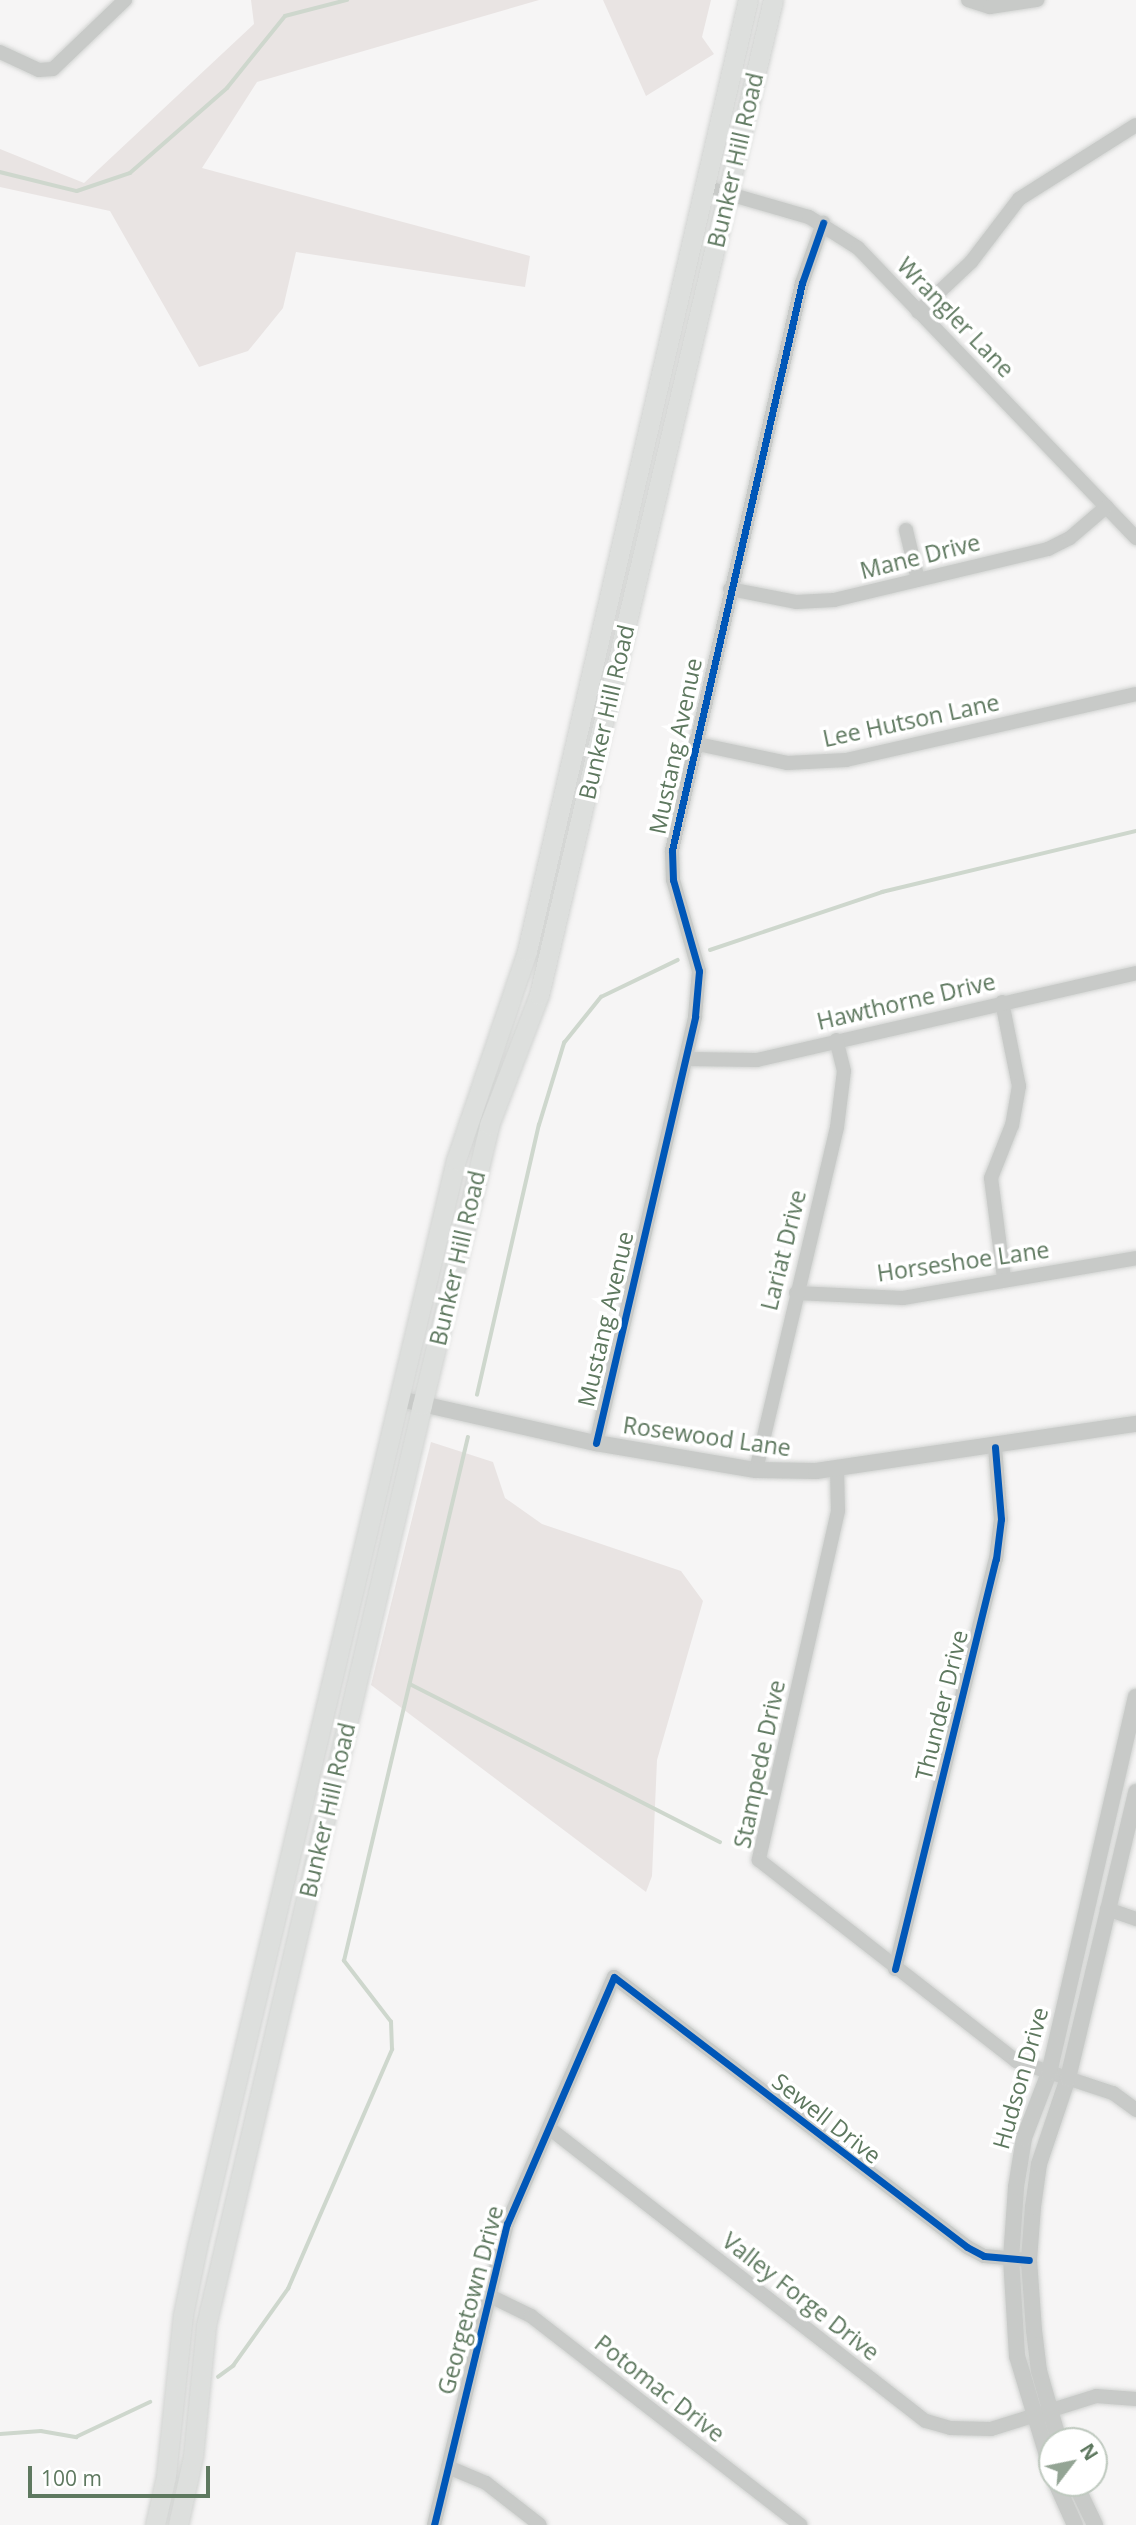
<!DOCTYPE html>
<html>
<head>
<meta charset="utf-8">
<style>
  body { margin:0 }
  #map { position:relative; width:1136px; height:2525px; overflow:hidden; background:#f6f5f5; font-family:"Open Sans",sans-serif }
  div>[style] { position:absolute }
  .green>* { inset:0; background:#e9e4e3 }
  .stream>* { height:3.5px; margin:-1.75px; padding:0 1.75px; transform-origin:1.75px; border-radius:1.75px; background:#ced7cd }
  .roads { filter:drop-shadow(0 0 2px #d1d3d1) drop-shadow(0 0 2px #d1d3d1) }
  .minor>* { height:14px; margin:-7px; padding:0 7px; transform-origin:7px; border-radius:7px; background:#c8cac8 }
  .tertiary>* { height:16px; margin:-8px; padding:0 8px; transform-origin:8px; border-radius:8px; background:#c8cac8 }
  .secondary>* { height:19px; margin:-9.5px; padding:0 9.5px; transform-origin:9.5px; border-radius:9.5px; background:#dddfdd }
  .cycleway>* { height:7px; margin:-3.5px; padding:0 3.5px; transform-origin:3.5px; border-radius:3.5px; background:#0057b8 }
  span { translate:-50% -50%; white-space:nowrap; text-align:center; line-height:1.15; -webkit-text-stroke:7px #fff; paint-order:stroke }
  .street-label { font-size:23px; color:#5e785f }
  .north { position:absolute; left:1038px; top:2427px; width:70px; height:70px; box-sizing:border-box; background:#fff; border:2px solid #bfc9bf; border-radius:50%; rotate:58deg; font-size:19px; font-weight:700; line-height:28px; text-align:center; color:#5e785f }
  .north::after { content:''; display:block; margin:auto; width:24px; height:32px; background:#93a494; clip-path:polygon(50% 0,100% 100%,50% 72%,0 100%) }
  .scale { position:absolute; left:28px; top:2466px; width:182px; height:32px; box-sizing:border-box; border:4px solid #5e785f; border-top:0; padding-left:9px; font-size:21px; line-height:24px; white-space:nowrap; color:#5e785f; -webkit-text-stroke:5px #fff; paint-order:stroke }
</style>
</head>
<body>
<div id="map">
  <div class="green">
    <div style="clip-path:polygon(251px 0,539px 0,257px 82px,202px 168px,530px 256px,525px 287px,296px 252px,283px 308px,248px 351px,199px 367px,110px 211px,0 187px,0 149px,84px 183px,254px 24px)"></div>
    <div style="clip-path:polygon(603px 0,711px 0,702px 37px,714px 54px,646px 96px)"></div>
    <div style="clip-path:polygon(431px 1442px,493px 1462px,505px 1498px,542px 1524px,681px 1571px,703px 1601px,657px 1760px,652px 1876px,646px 1892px,371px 1685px)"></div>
  </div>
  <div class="stream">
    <div style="left:0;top:172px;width:79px;rotate:13.9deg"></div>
    <div style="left:77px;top:191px;width:56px;rotate:-18.8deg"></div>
    <div style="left:130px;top:173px;width:129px;rotate:-41.2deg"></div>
    <div style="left:227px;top:88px;width:92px;rotate:-51.1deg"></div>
    <div style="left:285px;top:16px;width:64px;rotate:-14.5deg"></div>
    <div style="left:710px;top:950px;width:182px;rotate:-18.6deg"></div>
    <div style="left:882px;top:892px;width:261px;rotate:-13.5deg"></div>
    <div style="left:477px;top:1395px;width:277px;rotate:-77.1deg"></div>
    <div style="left:539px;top:1125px;width:86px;rotate:-73deg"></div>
    <div style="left:564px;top:1043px;width:59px;rotate:-51.2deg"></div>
    <div style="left:601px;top:997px;width:85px;rotate:-25.7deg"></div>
    <div style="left:410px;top:1684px;width:348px;rotate:27deg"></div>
    <div style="left:218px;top:2377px;width:19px;rotate:-36deg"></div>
    <div style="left:233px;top:2366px;width:95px;rotate:-54.5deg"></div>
    <div style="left:288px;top:2289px;width:261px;rotate:-66.5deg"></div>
    <div style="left:392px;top:2050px;width:28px;rotate:-92deg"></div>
    <div style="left:391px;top:2022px;width:77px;rotate:-127.6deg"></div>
    <div style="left:344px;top:1961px;width:538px;rotate:-76.69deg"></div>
    <div style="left:0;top:2434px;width:41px;rotate:-4.2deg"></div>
    <div style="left:41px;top:2431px;width:36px;rotate:10deg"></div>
    <div style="left:76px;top:2437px;width:82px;rotate:-25.3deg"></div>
  </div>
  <div class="roads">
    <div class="minor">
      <div style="left:968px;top:0;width:23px;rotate:18deg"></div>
      <div style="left:990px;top:7px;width:48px;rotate:-8.5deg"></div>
      <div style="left:0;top:52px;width:43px;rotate:24.8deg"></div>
      <div style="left:39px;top:70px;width:14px;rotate:-4deg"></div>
      <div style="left:53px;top:69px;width:100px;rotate:-43.8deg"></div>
      <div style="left:705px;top:187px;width:108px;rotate:16.1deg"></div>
      <div style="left:809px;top:217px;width:58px;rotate:32.3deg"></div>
      <div style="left:858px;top:248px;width:402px;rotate:46.2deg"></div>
      <div style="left:918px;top:312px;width:73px;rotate:-43.3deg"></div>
      <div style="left:971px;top:262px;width:79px;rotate:-52.7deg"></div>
      <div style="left:1019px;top:199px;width:138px;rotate:-32.3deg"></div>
      <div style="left:906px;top:530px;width:51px;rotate:76.5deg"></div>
      <div style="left:730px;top:589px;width:67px;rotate:11.1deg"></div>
      <div style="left:796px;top:602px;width:38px;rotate:-3deg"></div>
      <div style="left:834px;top:600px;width:220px;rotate:-13.4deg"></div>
      <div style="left:1048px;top:549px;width:25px;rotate:-27deg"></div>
      <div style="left:1070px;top:538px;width:48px;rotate:-40.7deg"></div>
      <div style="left:693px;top:743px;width:96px;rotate:12deg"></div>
      <div style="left:787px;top:763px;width:59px;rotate:-2.9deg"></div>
      <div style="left:846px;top:760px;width:297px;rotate:-12.8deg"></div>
      <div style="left:1002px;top:1002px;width:86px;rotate:78.6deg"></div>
      <div style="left:1019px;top:1086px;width:40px;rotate:100deg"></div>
      <div style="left:1012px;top:1125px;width:57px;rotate:111.6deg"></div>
      <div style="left:991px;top:1178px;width:101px;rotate:82.6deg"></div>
      <div style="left:686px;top:1059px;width:71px;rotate:0.8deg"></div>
      <div style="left:757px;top:1060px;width:389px;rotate:-12.9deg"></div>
      <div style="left:796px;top:1293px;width:107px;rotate:2.7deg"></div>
      <div style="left:903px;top:1298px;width:236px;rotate:-9.7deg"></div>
      <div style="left:596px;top:1443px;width:438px;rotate:-76.9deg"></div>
      <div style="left:695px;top:1016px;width:45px;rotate:-84.9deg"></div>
      <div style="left:699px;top:971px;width:95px;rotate:-105.9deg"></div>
      <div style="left:673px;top:880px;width:30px;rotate:-92deg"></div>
      <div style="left:672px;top:850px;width:582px;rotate:-77.09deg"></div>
      <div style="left:802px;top:283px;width:64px;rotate:-70.7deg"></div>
      <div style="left:837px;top:1468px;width:43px;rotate:88.7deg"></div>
      <div style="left:838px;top:1511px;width:358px;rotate:102.8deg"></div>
      <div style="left:759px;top:1860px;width:326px;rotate:38deg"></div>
      <div style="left:1016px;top:2061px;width:102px;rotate:18.3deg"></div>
      <div style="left:1113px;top:2093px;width:29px;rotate:36deg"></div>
      <div style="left:756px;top:1470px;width:352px;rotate:-76.7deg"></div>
      <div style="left:837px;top:1127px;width:56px;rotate:-82.9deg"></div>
      <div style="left:844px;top:1071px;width:32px;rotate:-104deg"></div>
      <div style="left:1107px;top:1909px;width:31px;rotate:19deg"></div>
      <div style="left:895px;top:1969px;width:422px;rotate:-76.2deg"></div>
      <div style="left:996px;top:1559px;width:40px;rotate:-82.9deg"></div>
      <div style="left:1001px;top:1519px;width:72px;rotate:-94.8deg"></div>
      <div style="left:549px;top:2128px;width:477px;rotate:37.9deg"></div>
      <div style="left:926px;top:2421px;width:25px;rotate:16deg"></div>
      <div style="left:950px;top:2428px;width:41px;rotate:1.4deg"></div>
      <div style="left:991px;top:2429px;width:110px;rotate:-17.4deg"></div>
      <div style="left:1096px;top:2396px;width:40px;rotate:4.3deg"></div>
      <div style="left:488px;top:2295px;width:48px;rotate:26deg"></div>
      <div style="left:531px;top:2316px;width:341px;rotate:37.8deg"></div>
      <div style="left:448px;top:2467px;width:41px;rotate:22.8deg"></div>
      <div style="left:486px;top:2483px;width:68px;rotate:37.9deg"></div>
      <div style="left:434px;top:2525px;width:310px;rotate:-76.4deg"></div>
      <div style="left:507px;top:2224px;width:269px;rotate:-66.6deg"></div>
      <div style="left:614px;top:1977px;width:444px;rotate:37.4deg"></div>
      <div style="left:967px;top:2247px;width:19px;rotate:28deg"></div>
      <div style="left:984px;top:2256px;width:45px;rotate:5.1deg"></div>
    </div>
    <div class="tertiary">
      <div style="left:400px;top:1399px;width:201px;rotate:12.7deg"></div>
      <div style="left:596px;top:1443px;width:162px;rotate:9.6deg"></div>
      <div style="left:756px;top:1470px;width:60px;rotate:1deg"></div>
      <div style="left:816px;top:1471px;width:323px;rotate:-8.4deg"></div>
      <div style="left:1059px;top:2441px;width:73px;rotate:-105.9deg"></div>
      <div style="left:1039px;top:2371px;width:41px;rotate:-97deg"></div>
      <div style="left:1034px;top:2330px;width:70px;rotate:-94.1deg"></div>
      <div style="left:1029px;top:2260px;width:53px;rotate:-85.7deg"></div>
      <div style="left:1033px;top:2207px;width:43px;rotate:-82.1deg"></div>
      <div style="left:1039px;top:2164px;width:91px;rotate:-71.4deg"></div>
      <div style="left:1068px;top:2078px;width:294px;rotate:-76.6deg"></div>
      <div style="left:1052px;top:2472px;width:121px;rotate:-106.8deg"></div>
      <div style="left:1017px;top:2356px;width:97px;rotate:-93.5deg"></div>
      <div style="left:1011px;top:2259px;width:72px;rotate:-86deg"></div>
      <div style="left:1016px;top:2187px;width:50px;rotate:-80.7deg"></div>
      <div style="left:1024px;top:2138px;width:70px;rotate:-69deg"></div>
      <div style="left:1049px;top:2073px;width:386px;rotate:-77deg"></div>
      <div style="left:1056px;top:2483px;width:46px;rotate:65.7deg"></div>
      <div style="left:1075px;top:2483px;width:47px;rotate:64.5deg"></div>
    </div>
    <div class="secondary">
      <div style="left:155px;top:2525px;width:50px;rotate:-77.3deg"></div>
      <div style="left:166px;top:2476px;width:162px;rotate:-84deg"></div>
      <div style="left:183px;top:2315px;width:69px;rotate:-78.4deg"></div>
      <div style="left:197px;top:2247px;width:1117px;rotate:-76.6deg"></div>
      <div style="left:456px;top:1160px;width:221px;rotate:-71.2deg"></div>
      <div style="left:527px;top:951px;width:976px;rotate:-76.92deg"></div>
      <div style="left:178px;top:2525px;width:71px;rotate:-77.7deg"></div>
      <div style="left:193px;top:2456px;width:132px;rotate:-84.3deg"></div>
      <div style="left:206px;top:2325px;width:945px;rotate:-76.79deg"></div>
      <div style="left:422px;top:1405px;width:288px;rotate:-76.5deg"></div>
      <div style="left:489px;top:1125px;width:139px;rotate:-69deg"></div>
      <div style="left:539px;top:995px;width:1022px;rotate:-76.77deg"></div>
    </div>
  </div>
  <div class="cycleway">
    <div style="left:596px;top:1443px;width:438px;rotate:-76.9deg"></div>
    <div style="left:695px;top:1016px;width:45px;rotate:-84.9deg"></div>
    <div style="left:699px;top:971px;width:95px;rotate:-105.9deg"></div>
    <div style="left:673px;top:880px;width:30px;rotate:-92deg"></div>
    <div style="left:672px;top:850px;width:582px;rotate:-77.09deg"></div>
    <div style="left:802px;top:283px;width:64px;rotate:-70.7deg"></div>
    <div style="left:895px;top:1969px;width:422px;rotate:-76.2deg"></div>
    <div style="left:996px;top:1559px;width:40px;rotate:-82.9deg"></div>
    <div style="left:1001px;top:1519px;width:72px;rotate:-94.8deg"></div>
    <div style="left:434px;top:2525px;width:310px;rotate:-76.4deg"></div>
    <div style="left:507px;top:2224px;width:269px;rotate:-66.6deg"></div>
    <div style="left:614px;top:1977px;width:444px;rotate:37.4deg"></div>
    <div style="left:967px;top:2247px;width:19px;rotate:28deg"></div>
    <div style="left:984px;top:2256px;width:45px;rotate:5.1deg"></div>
  </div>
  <div class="street-label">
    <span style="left:735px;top:160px;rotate:-77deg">Bunker Hill Road</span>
    <span style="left:956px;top:317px;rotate:46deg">Wrangler Lane</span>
    <span style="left:920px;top:556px;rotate:-14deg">Mane Drive</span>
    <span style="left:606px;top:712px;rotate:-77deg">Bunker Hill Road</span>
    <span style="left:911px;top:720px;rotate:-12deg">Lee Hutson Lane</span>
    <span style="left:675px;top:746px;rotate:-78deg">Mustang Avenue</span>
    <span style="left:906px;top:1001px;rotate:-13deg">Hawthorne Drive</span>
    <span style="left:783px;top:1250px;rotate:-76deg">Lariat Drive</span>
    <span style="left:457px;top:1258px;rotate:-77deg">Bunker Hill Road</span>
    <span style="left:963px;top:1261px;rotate:-8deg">Horseshoe Lane</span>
    <span style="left:605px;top:1319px;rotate:-77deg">Mustang Avenue</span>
    <span style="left:707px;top:1436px;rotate:8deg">Rosewood Lane</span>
    <span style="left:941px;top:1705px;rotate:-76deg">Thunder Drive</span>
    <span style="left:759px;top:1764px;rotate:-78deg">Stampede Drive</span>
    <span style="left:327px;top:1810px;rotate:-77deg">Bunker Hill Road</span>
    <span style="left:1020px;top:2078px;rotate:-74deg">Hudson Drive</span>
    <span style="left:827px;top:2118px;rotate:38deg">Sewell Drive</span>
    <span style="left:801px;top:2296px;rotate:38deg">Valley Forge Drive</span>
    <span style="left:470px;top:2300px;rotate:-75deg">Georgetown Drive</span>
    <span style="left:660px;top:2388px;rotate:38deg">Potomac Drive</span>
  </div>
  <div class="north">N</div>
  <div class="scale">100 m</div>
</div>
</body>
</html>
